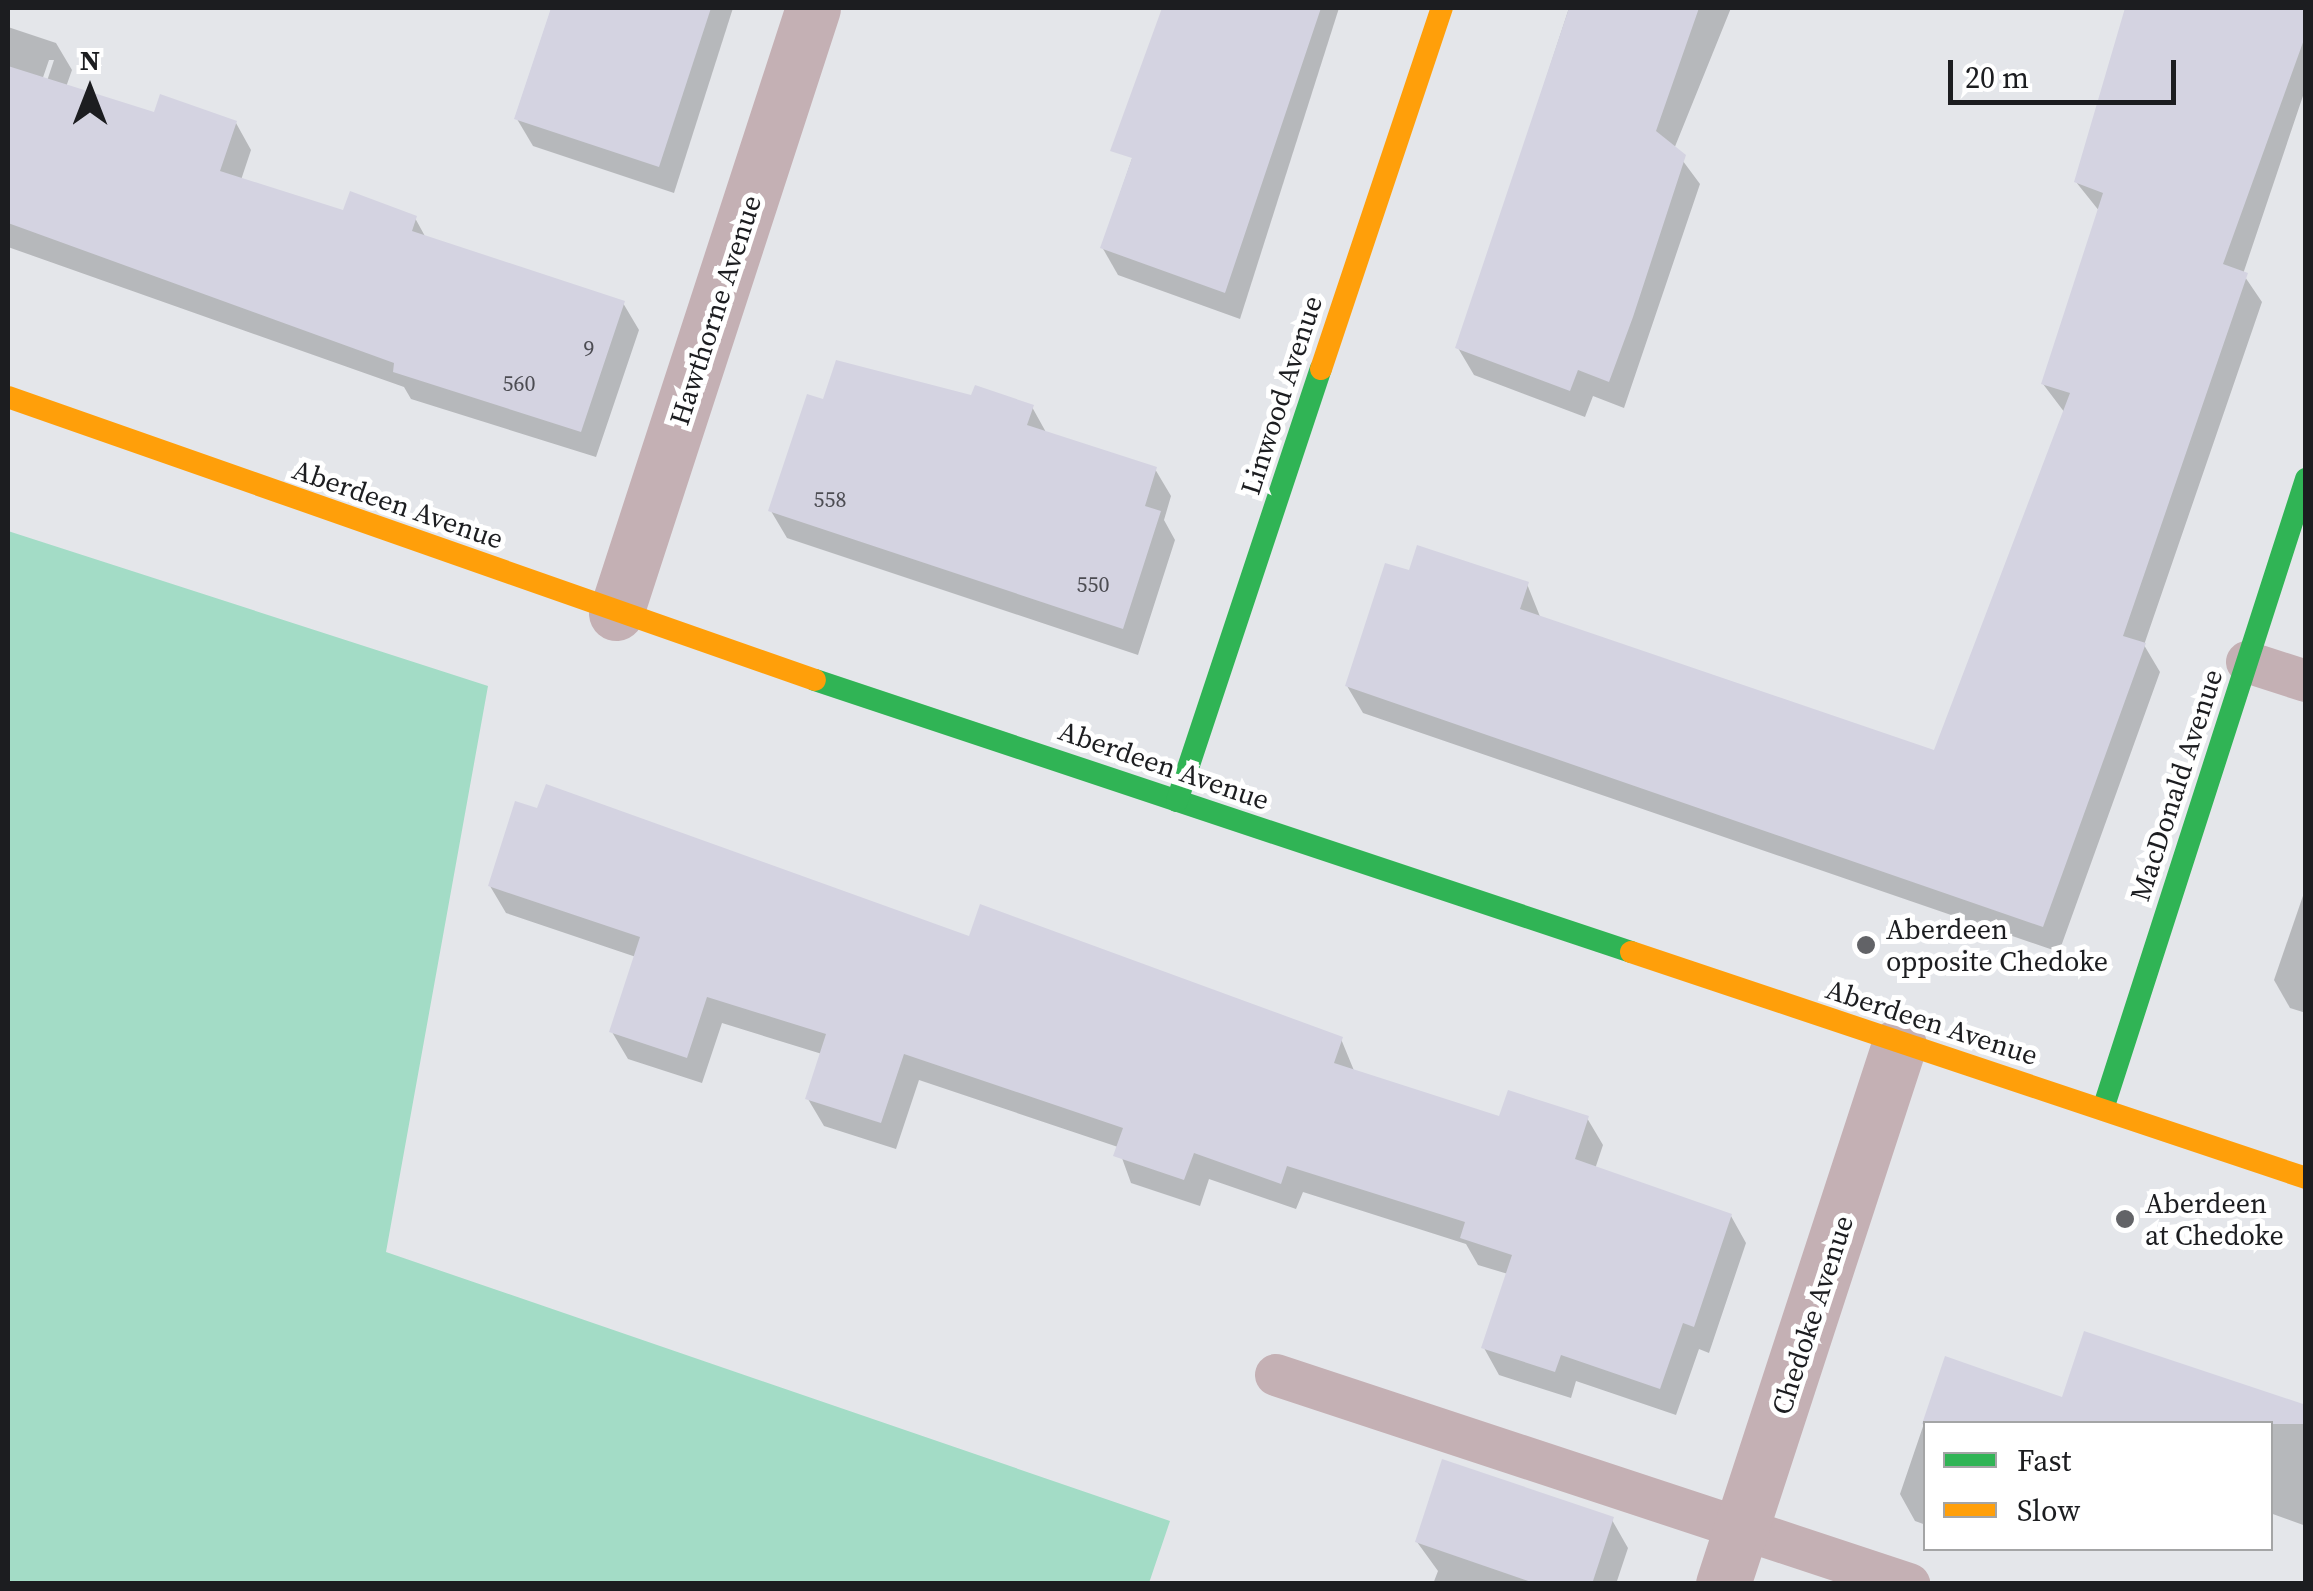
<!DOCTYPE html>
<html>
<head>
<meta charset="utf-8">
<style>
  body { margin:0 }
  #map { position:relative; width:2313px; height:1591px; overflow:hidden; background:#e4e6ea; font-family:"Source Serif 4",serif }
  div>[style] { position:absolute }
  .green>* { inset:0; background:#a3dcc6 }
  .shadow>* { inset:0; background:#0003 }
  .building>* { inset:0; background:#d4d3e1 }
  .lane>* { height:42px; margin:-21px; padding:0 21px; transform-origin:21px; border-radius:21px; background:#c4b0b4 }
  .street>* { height:55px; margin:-27.5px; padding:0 27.5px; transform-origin:27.5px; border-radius:27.5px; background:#c4b0b4 }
  .fast>* { height:22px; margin:-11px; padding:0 11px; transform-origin:11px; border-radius:11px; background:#30b455 }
  .slow>* { height:22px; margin:-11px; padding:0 11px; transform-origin:11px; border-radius:11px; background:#ff9f0a }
  .dots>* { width:28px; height:28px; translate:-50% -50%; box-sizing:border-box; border:5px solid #fff; border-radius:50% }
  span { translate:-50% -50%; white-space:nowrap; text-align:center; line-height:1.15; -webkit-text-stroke:10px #fff; paint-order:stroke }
  .number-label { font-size:22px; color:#4c4c52 }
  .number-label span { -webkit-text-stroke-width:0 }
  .street-label { font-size:28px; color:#1c1d20 }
  .poi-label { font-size:28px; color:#1c1d20 }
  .left { translate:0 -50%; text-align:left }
  .frame { position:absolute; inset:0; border:10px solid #1c1d20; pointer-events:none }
  .legend { position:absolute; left:1923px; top:1421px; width:350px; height:130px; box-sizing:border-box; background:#fff; border:2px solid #a4a5a6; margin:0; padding:12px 18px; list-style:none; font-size:30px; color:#1c1d20 }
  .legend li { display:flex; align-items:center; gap:20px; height:50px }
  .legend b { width:50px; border:2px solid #a4a5a6 }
  .north { position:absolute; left:40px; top:40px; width:100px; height:100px; -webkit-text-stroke:8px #fff; paint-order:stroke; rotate:0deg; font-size:28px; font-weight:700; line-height:40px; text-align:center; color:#1c1d20 }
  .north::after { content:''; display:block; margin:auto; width:35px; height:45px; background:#1c1d20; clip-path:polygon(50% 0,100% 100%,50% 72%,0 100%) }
  .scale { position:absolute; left:1948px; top:60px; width:228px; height:45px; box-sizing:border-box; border:5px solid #1c1d20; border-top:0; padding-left:12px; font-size:30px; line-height:35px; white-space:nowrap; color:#1c1d20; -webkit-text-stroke:8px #fff; paint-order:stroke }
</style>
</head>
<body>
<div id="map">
  <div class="green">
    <div style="clip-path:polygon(8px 531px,488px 686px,386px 1252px,1170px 1521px,1149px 1583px,8px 1583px)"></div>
  </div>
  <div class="shadow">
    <div style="clip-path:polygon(554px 8px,733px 8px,674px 193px,533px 146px,517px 119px)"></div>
    <div style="clip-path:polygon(1183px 8px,1339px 8px,1240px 319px,1118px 275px,1102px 247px)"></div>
    <div style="clip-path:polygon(1569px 8px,1731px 8px,1674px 149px,1700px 184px,1624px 408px,1593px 396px,1585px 417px,1474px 375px,1458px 348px)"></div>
    <div style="clip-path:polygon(2128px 8px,2306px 8px,2306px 87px,2243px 274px,2262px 302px,2144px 645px,2160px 672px,2059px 952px,1363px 713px,1347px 686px,1411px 573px,1527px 584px,1541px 619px,1935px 753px,2065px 413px,2043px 384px,2100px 212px,2076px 182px)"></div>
    <div style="clip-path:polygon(evenodd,8px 27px,56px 43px,72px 70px,66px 87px,155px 115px,236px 123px,251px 150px,241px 180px,344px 213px,415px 218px,426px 238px,623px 303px,639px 330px,596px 457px,411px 399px,404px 387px,8px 247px,8px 27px,49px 60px,54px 60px,44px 90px,39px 89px,49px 60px)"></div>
    <div style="clip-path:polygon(973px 398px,1032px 407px,1047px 434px,1155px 469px,1171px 496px,1164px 520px,1175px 540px,1138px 655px,787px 538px,771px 511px,824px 402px)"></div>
    <div style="clip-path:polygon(490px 886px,970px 939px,1341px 1039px,1355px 1073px,1501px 1119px,1587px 1118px,1603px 1145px,1595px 1169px,1731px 1216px,1746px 1243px,1709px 1353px,1699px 1349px,1676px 1415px,1576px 1381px,1571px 1398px,1499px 1375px,1484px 1348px,1508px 1274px,1478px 1265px,1466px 1244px,1303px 1192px,1296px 1209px,1209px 1179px,1200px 1206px,1131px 1183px,1118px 1147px,919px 1080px,896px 1149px,824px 1126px,808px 1099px,822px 1054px,722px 1023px,702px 1083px,628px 1059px,612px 1032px,636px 957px,506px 913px)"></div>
    <div style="clip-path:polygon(2306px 887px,2306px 1013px,2290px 1008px,2274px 980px)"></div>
    <div style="clip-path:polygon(1946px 1359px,2058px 1415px,2306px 1408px,2306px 1526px,2270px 1513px,2270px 1424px,1926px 1424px,1926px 1525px,1915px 1521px,1900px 1494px)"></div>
    <div style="clip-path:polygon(1612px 1520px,1628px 1548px,1616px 1584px,1433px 1584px,1438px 1571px,1417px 1542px)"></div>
  </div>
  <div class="building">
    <div style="clip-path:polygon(551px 8px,711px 8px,659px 167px,514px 119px)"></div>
    <div style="clip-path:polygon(1162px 8px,1321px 8px,1225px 293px,1100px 248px,1132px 158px,1110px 151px)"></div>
    <div style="clip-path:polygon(1569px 8px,1699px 8px,1656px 131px,1686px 155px,1633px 317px,1609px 382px,1578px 370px,1570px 391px,1455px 348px)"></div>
    <div style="clip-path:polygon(2125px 8px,2306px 8px,2306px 34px,2223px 264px,2248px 273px,2123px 636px,2146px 643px,2043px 927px,1345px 686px,1385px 563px,1409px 570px,1417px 545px,1529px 582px,1520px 609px,1934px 750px,2070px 393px,2041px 384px,2103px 193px,2074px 182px)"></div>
    <div style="clip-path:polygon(8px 66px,154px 112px,160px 94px,237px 121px,220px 171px,343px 210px,350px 191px,417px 216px,412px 231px,625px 301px,581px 432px,393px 372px,394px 363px,8px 223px)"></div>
    <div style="clip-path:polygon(836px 360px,971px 395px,975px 385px,1034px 405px,1027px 425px,1157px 467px,1145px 506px,1161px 511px,1123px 629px,768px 511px,807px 394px,823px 399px)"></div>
    <div style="clip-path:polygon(546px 784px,969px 936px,980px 904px,1343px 1037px,1334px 1063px,1499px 1116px,1508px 1090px,1589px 1116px,1575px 1159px,1732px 1214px,1694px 1327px,1683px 1323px,1660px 1389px,1561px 1355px,1555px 1372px,1481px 1348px,1512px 1255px,1460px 1238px,1465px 1222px,1287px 1166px,1281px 1184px,1194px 1153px,1184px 1180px,1113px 1156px,1123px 1128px,904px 1054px,881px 1123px,805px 1099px,826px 1034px,707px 997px,687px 1058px,609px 1032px,640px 937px,488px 886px,515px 801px,537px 808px)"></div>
    <div style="clip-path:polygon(2084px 1331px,2306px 1405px,2306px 1424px,1922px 1424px,1945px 1356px,2062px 1397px)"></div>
    <div style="clip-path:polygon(1442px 1459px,1614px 1517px,1592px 1584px,1537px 1584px,1415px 1542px)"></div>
  </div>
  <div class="lane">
    <div style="left:2247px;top:662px;width:62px;rotate:17.9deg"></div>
    <div style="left:1276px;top:1375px;width:667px;rotate:18.27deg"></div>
  </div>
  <div class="street">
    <div style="left:616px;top:613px;width:636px;rotate:-71.96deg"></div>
    <div style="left:1723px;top:1584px;width:567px;rotate:-71.92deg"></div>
  </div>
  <div class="fast">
    <div style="left:815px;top:680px;width:860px;rotate:18.43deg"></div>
    <div style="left:1177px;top:801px;width:455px;rotate:-71.6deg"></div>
    <div style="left:2103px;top:1109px;width:662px;rotate:-72.14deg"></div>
  </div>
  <div class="slow">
    <div style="left:1321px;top:369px;width:381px;rotate:-71.5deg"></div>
    <div style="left:8px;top:397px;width:855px;rotate:19.32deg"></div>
    <div style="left:1631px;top:952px;width:712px;rotate:18.51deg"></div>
  </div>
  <div class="dots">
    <div style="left:1866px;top:945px;background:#626367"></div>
    <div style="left:2125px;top:1219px;background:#626367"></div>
  </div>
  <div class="number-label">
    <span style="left:589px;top:349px">9</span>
    <span style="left:519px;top:384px">560</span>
    <span style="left:830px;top:500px">558</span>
    <span style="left:1093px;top:585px">550</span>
  </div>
  <div class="street-label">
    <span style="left:715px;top:310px;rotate:-72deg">Hawthorne Avenue</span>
    <span style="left:1281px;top:395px;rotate:-72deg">Linwood Avenue</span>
    <span style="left:398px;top:504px;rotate:19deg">Aberdeen Avenue</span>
    <span style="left:1164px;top:765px;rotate:19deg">Aberdeen Avenue</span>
    <span style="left:2176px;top:785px;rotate:-72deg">MacDonald Avenue</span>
    <span style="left:1932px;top:1022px;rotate:18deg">Aberdeen Avenue</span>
    <span style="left:1812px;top:1315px;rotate:-72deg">Chedoke Avenue</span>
  </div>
  <div class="poi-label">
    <span class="left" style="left:1886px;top:945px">Aberdeen<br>opposite Chedoke</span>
    <span class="left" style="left:2145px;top:1219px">Aberdeen<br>at Chedoke</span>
  </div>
  <div class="frame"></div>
  <ul class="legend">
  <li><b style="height:12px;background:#30b455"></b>Fast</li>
  <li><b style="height:12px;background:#ff9f0a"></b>Slow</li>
  </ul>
  <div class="north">N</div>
  <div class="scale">20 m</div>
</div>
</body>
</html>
